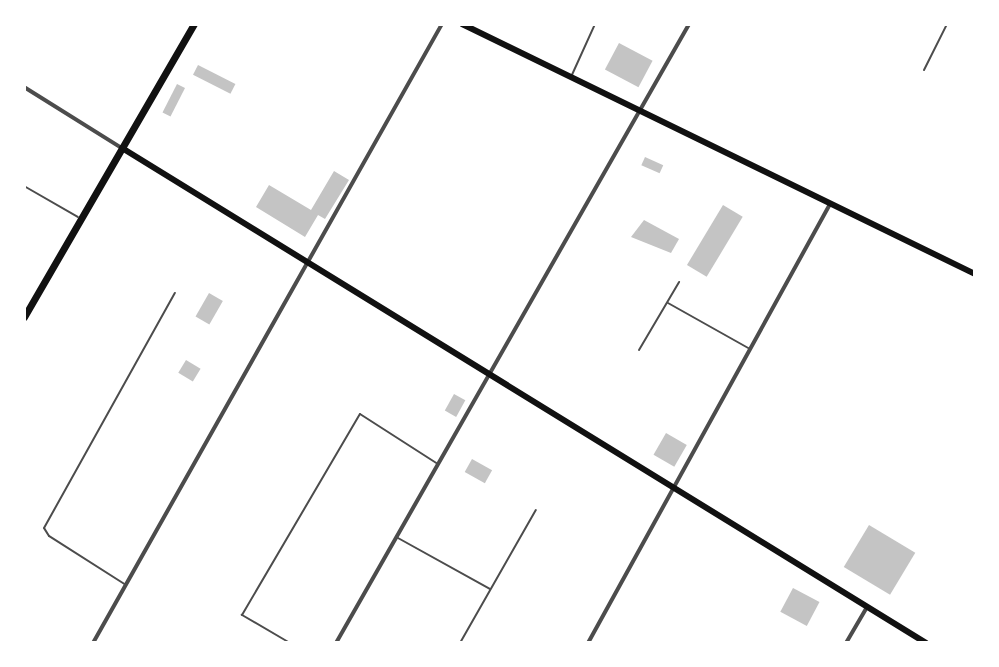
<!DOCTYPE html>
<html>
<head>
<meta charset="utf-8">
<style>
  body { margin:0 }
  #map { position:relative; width:999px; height:667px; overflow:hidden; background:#fff; font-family:Mulish,sans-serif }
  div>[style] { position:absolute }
  .building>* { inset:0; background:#c4c4c4; transform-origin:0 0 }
  .service>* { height:2px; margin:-1px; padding:0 1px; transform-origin:1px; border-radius:1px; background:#4c4c4c }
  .minor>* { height:4px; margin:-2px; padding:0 2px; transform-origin:2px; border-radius:2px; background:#4c4c4c }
  .secondary>* { height:6px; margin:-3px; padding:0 3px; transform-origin:3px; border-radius:3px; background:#111 }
  .trunk>* { height:7px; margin:-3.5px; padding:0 3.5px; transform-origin:3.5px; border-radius:3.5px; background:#111 }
  span { translate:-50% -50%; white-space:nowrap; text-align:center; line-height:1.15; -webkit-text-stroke:6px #fff; paint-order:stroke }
  .frame { position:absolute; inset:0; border:26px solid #fff; pointer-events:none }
</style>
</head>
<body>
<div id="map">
  <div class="building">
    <div style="left:619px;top:43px;width:38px;height:30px;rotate:28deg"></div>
    <div style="left:198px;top:65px;width:42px;height:11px;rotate:27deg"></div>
    <div style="left:177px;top:84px;width:9px;height:32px;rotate:27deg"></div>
    <div style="left:645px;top:157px;width:20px;height:9px;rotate:24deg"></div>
    <div style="clip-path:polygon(334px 171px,349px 180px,325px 219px,318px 215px,305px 237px,256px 207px,269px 185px,311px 210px)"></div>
    <div style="left:723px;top:205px;width:23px;height:70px;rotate:31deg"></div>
    <div style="clip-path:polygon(644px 220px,679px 239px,671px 253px,631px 237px)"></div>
    <div style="left:209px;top:293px;width:16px;height:27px;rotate:30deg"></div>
    <div style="left:186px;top:360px;width:17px;height:15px;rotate:31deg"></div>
    <div style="left:454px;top:394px;width:13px;height:19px;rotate:29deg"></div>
    <div style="left:666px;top:433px;width:24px;height:25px;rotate:30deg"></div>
    <div style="left:472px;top:459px;width:23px;height:15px;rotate:29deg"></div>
    <div style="left:869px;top:525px;width:54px;height:49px;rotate:31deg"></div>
    <div style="left:793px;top:588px;width:30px;height:27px;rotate:28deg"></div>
  </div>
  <div class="service">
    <div style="left:924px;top:70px;width:51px;rotate:-63.4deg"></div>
    <div style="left:571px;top:77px;width:58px;rotate:-65.6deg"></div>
    <div style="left:24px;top:186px;width:62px;rotate:29.9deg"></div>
    <div style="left:668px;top:303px;width:94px;rotate:29.3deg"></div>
    <div style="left:639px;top:350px;width:79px;rotate:-59.5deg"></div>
    <div style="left:398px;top:538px;width:105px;rotate:29deg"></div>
    <div style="left:126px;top:585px;width:91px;rotate:-147.5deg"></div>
    <div style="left:49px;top:536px;width:9px;rotate:-122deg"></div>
    <div style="left:44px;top:528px;width:269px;rotate:-60.9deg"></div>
    <div style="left:290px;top:643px;width:56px;rotate:-149.7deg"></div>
    <div style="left:242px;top:615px;width:233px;rotate:-59.6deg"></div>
    <div style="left:360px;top:414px;width:93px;rotate:32.7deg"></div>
    <div style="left:460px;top:643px;width:153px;rotate:-60.3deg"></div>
  </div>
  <div class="minor">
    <div style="left:24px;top:87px;width:113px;rotate:32deg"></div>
    <div style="left:93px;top:643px;width:711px;rotate:-60.59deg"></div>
    <div style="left:336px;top:643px;width:713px;rotate:-60.3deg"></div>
    <div style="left:588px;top:643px;width:501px;rotate:-61.13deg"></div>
    <div style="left:846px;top:643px;width:42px;rotate:-59.7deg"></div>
  </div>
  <div class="secondary">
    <div style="left:462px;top:24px;width:571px;rotate:25.98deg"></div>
    <div style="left:122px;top:148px;width:944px;rotate:31.62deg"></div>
  </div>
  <div class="trunk">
    <div style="left:24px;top:317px;width:339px;rotate:-59.9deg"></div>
  </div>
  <div class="frame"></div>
</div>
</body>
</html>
